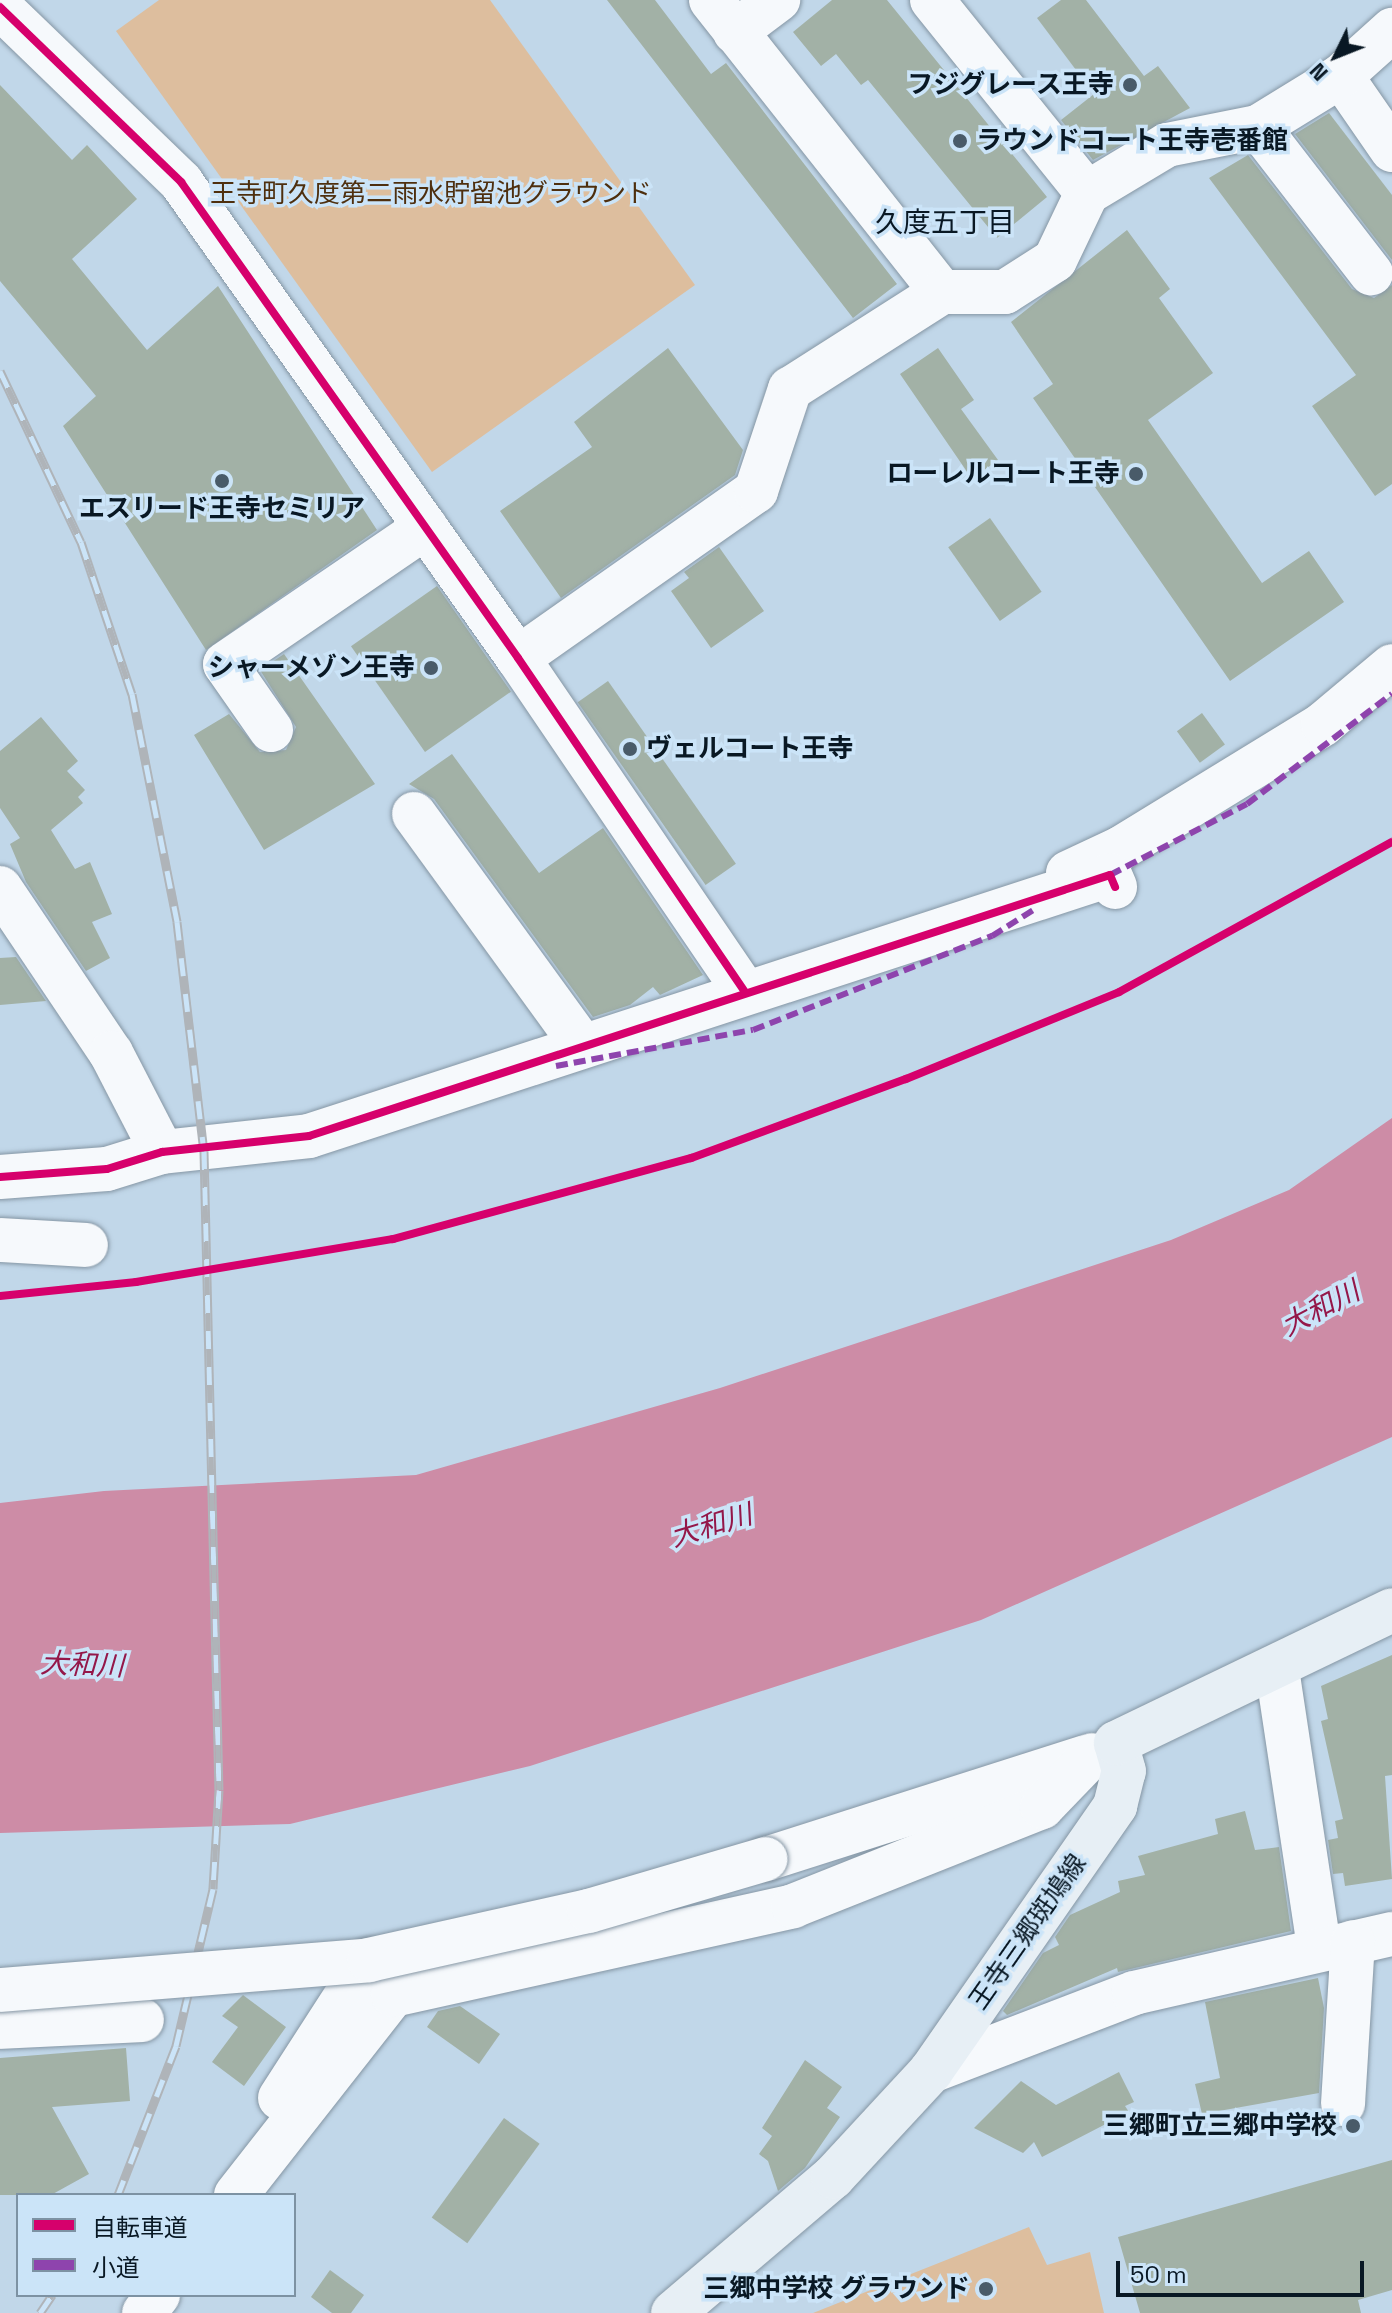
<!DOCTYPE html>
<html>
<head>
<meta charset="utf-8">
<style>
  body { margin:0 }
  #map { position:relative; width:1392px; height:2313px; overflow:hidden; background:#c1d7e9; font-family:"Space Grotesk","Noto Sans JP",sans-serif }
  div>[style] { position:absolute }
  .green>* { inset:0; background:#ddbe9e }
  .water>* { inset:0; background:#cd8ca6 }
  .building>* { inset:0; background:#a2b1a6; transform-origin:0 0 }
  .roads { filter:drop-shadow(0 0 2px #8596a4) drop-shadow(0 0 2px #8596a4) }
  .minor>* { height:44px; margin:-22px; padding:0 22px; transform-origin:22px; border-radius:22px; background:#f6f9fc }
  .major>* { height:44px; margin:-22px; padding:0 22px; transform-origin:22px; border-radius:22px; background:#e7eff5 }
  .rail>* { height:9px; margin-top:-4.5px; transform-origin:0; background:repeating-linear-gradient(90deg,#cbe4f8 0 18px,#afb4b9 0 36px); box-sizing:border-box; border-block:2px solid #afb4b9 }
  .bridges { filter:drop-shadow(0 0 2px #8596a4) drop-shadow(0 0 2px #8596a4) }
  .minor-bridge>* { height:44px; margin:-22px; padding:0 22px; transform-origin:22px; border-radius:22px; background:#f6f9fc }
  .quiet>* { height:6px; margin-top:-3px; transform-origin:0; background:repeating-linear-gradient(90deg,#8e44ad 0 12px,transparent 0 18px) }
  .cycleway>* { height:8px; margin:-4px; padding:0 4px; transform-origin:4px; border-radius:4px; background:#d6006c }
  .dots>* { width:22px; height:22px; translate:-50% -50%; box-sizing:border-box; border:4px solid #cbe4f8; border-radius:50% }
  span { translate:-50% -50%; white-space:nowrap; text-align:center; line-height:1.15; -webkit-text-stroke:7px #cbe4f8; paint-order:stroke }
  .poi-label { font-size:26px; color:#091824; font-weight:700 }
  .right { translate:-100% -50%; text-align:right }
  .left { translate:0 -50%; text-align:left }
  .park-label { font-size:26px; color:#4e2f0e }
  .street-label { font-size:26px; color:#091824 }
  .neighbourhood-label { font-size:28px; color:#091824 }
  .water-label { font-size:28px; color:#941749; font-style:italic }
  .legend { position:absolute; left:16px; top:2193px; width:280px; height:104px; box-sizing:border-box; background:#cbe4f8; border:2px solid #7d92a3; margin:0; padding:10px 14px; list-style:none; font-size:24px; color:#091824 }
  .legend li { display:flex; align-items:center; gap:16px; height:40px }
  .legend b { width:40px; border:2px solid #7d92a3 }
  .north { position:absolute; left:1296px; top:16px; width:80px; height:80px; -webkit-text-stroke:6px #cbe4f8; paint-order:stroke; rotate:227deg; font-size:22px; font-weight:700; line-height:32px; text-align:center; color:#091824 }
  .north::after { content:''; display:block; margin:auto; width:28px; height:36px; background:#091824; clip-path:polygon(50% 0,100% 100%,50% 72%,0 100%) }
  .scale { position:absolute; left:1116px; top:2261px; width:248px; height:36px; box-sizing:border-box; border:4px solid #091824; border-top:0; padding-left:10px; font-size:24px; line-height:28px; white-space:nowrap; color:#091824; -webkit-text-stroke:6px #cbe4f8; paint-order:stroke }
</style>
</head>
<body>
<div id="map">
  <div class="green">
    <div style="clip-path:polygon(159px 0,490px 0,695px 285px,432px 472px,116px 31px)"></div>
    <div style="clip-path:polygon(1029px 2227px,1047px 2265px,1090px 2252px,1104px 2313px,813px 2313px)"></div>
  </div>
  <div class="water">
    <div style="clip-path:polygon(1392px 1118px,1392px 1437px,981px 1620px,530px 1766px,290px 1824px,0 1833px,0 1503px,104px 1491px,416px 1475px,720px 1388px,1171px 1240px,1289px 1190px)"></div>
  </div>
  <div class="building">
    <div style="clip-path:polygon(607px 0,655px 0,711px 74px,726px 63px,897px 284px,853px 318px)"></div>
    <div style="clip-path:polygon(832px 0,887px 0,1047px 197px,997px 238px,868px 80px,861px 85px,836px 54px,821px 66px,793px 32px)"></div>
    <div style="clip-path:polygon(1061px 0,1086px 0,1144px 76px,1158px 66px,1190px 108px,1093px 160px,1061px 120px,1094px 94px,1037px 18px)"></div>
    <div style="clip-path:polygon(0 85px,72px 160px,87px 145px,137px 199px,72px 259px,147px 350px,218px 286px,377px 530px,206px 650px,63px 426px,96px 396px,0 281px)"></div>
    <div style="clip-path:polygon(1329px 113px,1392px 195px,1392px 260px,1295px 134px)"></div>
    <div style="clip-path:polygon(1248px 155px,1352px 289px,1374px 298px,1392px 285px,1392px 484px,1375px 496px,1312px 406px,1356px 375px,1209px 178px)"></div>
    <div style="clip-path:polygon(1127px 230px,1170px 289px,1159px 298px,1213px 373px,1148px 420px,1262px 583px,1309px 551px,1344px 602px,1230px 681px,1033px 398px,1053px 384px,1011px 322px)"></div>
    <div style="clip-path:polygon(668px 348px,743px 450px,735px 475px,561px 598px,500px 511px,592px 447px,574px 422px)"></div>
    <div style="clip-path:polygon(938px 348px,974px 400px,961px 409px,998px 460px,972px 479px,900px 374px)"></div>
    <div style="left:990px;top:518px;width:90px;height:51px;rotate:55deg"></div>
    <div style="clip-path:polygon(719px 547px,764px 611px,711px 648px,671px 591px,689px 578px,684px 572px)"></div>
    <div style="left:437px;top:586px;width:129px;height:105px;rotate:55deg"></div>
    <div style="clip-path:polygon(284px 654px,375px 784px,264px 850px,194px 735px,229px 714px,260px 752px,286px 750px,296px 727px,260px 670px)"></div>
    <div style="left:608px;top:681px;width:223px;height:37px;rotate:55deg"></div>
    <div style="left:1202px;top:713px;width:39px;height:31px;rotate:54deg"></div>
    <div style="clip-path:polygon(41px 717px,78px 761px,67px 771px,85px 790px,78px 797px,83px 803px,51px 830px,75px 869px,90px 862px,112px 914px,92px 922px,110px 958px,86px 971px,26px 882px,10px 844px,20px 838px,0 808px,0 751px)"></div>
    <div style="clip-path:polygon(452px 754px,539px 873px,603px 828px,703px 975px,660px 995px,653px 987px,630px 1005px,593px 1017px,434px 799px,409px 784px)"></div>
    <div style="clip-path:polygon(16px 957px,46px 1001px,0 1005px,0 958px)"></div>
    <div style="clip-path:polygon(1392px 1655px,1392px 1775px,1385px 1776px,1392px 1879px,1345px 1886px,1343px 1873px,1333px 1874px,1328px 1840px,1338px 1838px,1335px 1821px,1343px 1819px,1321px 1721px,1328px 1719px,1321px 1686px)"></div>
    <div style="clip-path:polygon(1245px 1811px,1255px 1850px,1279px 1847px,1291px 1931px,1118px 1972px,1117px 1968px,1007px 2015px,1003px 2011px,1043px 1953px,1059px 1945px,1055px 1937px,1070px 1915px,1120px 1892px,1118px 1881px,1145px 1875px,1138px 1856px,1218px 1834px,1215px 1819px)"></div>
    <div style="clip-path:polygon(1318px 1978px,1324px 2008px,1319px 2093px,1202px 2114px,1195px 2084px,1220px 2078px,1205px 2002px)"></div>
    <div style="clip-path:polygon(243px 1995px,286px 2027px,244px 2086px,212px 2062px,238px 2027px,222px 2016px)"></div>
    <div style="clip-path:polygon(460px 2006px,500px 2034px,479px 2064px,427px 2027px,438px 2011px)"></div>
    <div style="clip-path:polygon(126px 2048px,130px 2101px,52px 2107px,89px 2174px,51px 2195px,0 2195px,0 2058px)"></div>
    <div style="clip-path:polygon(805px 2060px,842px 2087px,827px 2108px,840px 2117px,805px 2168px,778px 2191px,768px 2161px,759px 2154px,772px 2136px,762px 2128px)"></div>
    <div style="clip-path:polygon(1119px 2072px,1134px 2102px,1125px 2106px,1129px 2112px,1042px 2157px,1034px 2142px,1023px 2153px,974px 2128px,1021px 2081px,1056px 2105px)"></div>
    <div style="left:504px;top:2118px;width:44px;height:123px;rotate:36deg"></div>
    <div style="clip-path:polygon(1392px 2160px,1392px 2290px,1358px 2300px,1361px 2313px,1140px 2313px,1118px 2237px)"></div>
    <div style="clip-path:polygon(330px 2270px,364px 2295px,351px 2313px,332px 2313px,311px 2297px)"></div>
  </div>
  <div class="roads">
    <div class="minor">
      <div style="left:711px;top:0;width:372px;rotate:51.7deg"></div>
      <div style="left:932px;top:0;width:248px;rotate:51.2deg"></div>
      <div style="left:0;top:7px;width:252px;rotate:44deg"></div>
      <div style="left:181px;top:182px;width:583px;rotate:54.7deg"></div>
      <div style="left:518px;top:658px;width:402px;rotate:55.8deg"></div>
      <div style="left:735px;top:32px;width:54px;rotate:-36.7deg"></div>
      <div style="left:1341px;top:76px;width:90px;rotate:55.4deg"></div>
      <div style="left:1258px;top:127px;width:185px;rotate:52.3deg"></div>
      <div style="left:518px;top:658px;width:291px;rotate:-35.1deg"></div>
      <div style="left:756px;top:491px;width:108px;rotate:-71.6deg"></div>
      <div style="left:790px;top:389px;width:180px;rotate:-32.5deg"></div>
      <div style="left:942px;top:292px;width:63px"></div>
      <div style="left:1005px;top:292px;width:59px;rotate:-32.6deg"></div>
      <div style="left:1055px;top:260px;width:74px;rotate:-64.5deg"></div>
      <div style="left:1087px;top:193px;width:93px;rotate:-31deg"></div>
      <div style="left:1167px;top:145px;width:93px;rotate:-11.2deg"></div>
      <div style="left:1258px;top:127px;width:97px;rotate:-31.6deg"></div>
      <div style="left:1341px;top:76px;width:69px;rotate:-42deg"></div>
      <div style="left:271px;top:730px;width:80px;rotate:-124.9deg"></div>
      <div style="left:225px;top:664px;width:243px;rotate:-34.3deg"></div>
      <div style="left:414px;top:814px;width:286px;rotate:54deg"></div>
      <div style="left:1068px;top:873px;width:59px;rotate:-25.3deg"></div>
      <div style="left:1121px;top:848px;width:237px;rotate:-31.5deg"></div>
      <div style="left:1323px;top:724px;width:90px;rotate:-40deg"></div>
      <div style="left:0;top:888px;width:199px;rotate:56.1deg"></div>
      <div style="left:111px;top:1053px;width:111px;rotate:62.7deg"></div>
      <div style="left:0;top:1177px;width:107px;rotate:-4.3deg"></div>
      <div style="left:107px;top:1169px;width:58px;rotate:-17.2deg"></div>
      <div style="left:162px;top:1152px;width:148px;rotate:-6.2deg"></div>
      <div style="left:309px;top:1136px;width:842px;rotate:-18.05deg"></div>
      <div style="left:1110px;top:875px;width:13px;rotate:67deg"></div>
      <div style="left:0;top:1240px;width:86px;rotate:3.3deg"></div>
      <div style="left:1277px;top:1669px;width:281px;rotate:81.4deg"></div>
      <div style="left:766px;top:1859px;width:335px;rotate:-17.7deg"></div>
      <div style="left:0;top:2027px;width:142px;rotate:-2.8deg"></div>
      <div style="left:931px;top:2071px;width:217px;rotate:-21deg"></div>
      <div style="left:1134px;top:1993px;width:265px;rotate:-12.9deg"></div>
      <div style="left:280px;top:2098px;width:164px;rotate:-57.2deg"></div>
      <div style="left:1343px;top:2104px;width:162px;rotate:-86.5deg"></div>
      <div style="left:236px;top:2195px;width:254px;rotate:-51.9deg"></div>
      <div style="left:393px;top:1995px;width:410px;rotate:-12.5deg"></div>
      <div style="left:793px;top:1906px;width:268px;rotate:-21.7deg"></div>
      <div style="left:1042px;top:1807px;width:72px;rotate:-46.1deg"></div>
      <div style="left:144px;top:2313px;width:23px;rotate:-52deg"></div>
    </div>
    <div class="major">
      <div style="left:673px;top:2313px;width:210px;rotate:-40.4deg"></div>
      <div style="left:833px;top:2177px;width:144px;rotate:-47.2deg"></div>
      <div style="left:931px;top:2071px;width:323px;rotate:-55.2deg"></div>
      <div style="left:1115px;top:1806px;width:36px;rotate:-76deg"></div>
      <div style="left:1124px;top:1771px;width:29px;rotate:-106deg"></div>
      <div style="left:1116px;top:1743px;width:306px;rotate:-25.7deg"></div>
    </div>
  </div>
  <div class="rail">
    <div style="left:0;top:371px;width:189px;rotate:64.7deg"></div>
    <div style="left:81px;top:542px;width:160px;rotate:71.5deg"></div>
    <div style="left:132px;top:694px;width:232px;rotate:78.8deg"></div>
    <div style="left:177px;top:922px;width:231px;rotate:83.3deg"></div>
    <div style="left:204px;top:1151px;width:639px;rotate:88.66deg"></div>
    <div style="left:219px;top:1790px;width:99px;rotate:93.5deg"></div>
    <div style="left:213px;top:1889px;width:161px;rotate:103.3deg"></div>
    <div style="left:176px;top:2046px;width:160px;rotate:111.3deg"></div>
    <div style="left:40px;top:2313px;width:22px;rotate:-56deg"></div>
  </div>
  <div class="bridges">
    <div class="minor-bridge">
      <div style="left:0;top:1990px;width:370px;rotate:-4.6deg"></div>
      <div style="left:369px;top:1960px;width:225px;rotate:-12.6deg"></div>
      <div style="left:589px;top:1911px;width:184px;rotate:-16.4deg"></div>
    </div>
  </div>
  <div class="quiet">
    <div style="left:1110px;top:875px;width:154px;rotate:-27.4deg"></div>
    <div style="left:1247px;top:804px;width:182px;rotate:-37.2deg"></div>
    <div style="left:556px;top:1066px;width:200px;rotate:-10.4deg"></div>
    <div style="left:753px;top:1030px;width:257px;rotate:-21.5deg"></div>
    <div style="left:992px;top:936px;width:54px;rotate:-32.2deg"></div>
  </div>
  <div class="cycleway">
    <div style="left:0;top:7px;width:252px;rotate:44deg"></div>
    <div style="left:181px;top:182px;width:583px;rotate:54.7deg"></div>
    <div style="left:518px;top:658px;width:402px;rotate:55.8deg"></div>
    <div style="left:0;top:1177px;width:107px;rotate:-4.3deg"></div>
    <div style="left:107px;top:1169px;width:58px;rotate:-17.2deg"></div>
    <div style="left:162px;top:1152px;width:148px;rotate:-6.2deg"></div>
    <div style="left:309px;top:1136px;width:842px;rotate:-18.05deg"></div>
    <div style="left:1110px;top:875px;width:13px;rotate:67deg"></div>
    <div style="left:0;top:1296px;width:137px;rotate:-5.9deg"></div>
    <div style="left:136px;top:1282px;width:261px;rotate:-9.5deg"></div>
    <div style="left:393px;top:1239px;width:309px;rotate:-15.2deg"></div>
    <div style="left:691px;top:1158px;width:229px;rotate:-20.2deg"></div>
    <div style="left:906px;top:1079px;width:230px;rotate:-22.2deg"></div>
    <div style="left:1119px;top:992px;width:311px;rotate:-28.8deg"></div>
  </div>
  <div class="dots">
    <div style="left:1130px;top:85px;background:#495b69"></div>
    <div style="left:960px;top:141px;background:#495b69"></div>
    <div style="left:1136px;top:474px;background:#495b69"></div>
    <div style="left:222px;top:481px;background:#495b69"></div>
    <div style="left:431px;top:668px;background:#495b69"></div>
    <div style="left:630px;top:749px;background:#495b69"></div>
    <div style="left:1353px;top:2126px;background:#495b69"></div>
    <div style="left:986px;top:2289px;background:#495b69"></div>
  </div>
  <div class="poi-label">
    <span class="right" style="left:1114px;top:85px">フジグレース王寺</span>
    <span class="left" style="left:976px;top:141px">ラウンドコート王寺壱番館</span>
    <span class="right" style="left:1120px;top:474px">ローレルコート王寺</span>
    <span style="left:222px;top:509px">エスリード王寺セミリア</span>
    <span class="right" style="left:415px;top:668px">シャーメゾン王寺</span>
    <span class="left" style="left:646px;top:749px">ヴェルコート王寺</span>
    <span class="right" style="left:1337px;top:2126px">三郷町立三郷中学校</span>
    <span class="right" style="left:970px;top:2289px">三郷中学校 グラウンド</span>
  </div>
  <div class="park-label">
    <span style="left:431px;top:194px">王寺町久度第二雨水貯留池グラウンド</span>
  </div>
  <div class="street-label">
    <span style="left:1028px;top:1932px;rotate:-55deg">王寺三郷斑鳩線</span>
  </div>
  <div class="neighbourhood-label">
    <span style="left:945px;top:222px">久度五丁目</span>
  </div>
  <div class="water-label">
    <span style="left:1320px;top:1308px;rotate:-28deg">大和川</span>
    <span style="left:711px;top:1525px;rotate:-17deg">大和川</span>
    <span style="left:82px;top:1664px;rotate:2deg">大和川</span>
  </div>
  <ul class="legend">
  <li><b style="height:10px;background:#d6006c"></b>自転車道</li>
  <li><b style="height:10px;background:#8e44ad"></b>小道</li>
  </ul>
  <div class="north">N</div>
  <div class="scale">50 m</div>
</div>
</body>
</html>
